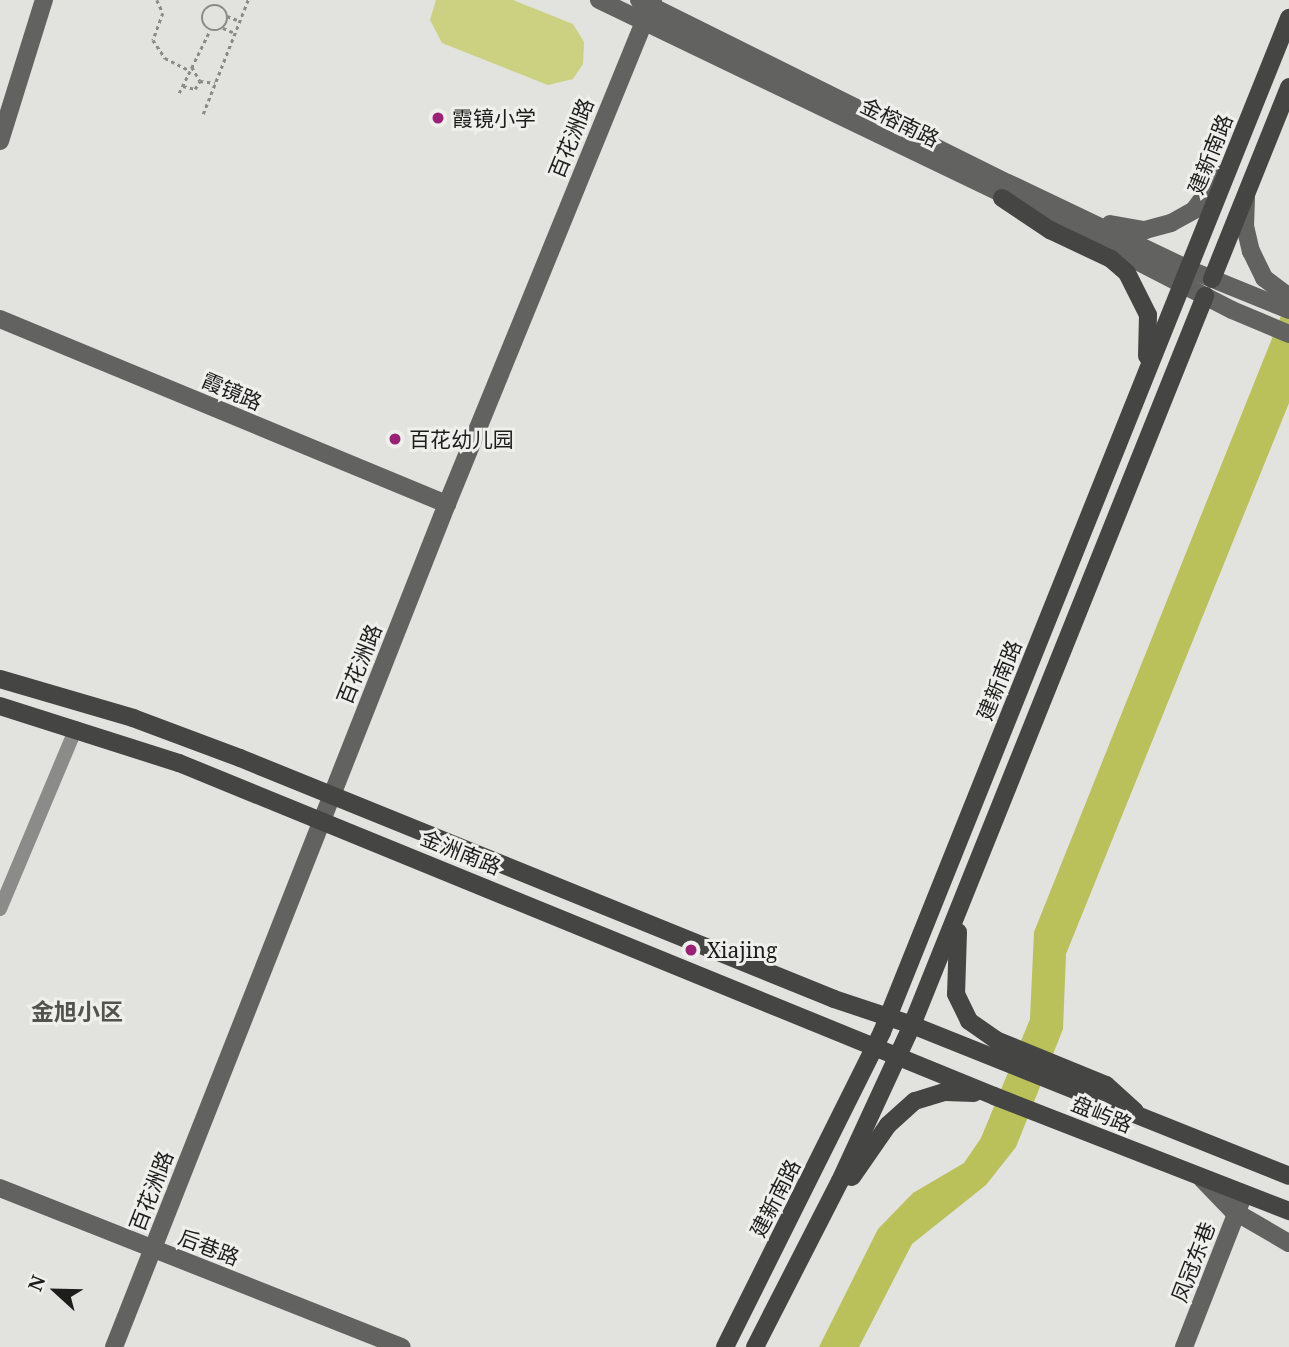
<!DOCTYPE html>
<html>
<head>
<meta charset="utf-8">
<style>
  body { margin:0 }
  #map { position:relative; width:1289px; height:1347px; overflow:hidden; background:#e2e2de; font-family:"Noto Serif","Noto Sans SC",serif }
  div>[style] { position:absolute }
  .green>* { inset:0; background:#cbd180 }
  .water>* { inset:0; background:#bac05a }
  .path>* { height:2.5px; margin-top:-1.25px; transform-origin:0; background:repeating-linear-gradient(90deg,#8a8a87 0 3.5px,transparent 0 7px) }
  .path>.ring { margin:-1.25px; padding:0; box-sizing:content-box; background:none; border:2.5px solid #8a8a87; border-radius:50% }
  .street>* { height:14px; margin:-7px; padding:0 7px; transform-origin:7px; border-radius:7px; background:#8b8b89 }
  .secondary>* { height:18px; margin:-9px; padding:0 9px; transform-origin:9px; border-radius:9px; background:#626260 }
  .primary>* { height:18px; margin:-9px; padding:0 9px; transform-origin:9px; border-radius:9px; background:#454643 }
  .dots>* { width:19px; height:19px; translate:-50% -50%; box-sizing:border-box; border:4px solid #efefeb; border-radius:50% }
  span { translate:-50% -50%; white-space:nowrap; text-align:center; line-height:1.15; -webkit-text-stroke:6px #efefeb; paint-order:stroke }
  .poi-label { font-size:21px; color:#1d1d1c }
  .left { translate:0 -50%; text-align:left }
  .street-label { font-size:21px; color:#1d1d1c }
  .neighbourhood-label { font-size:23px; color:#52534f; font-weight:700 }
  .north { position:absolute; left:21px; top:1256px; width:70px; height:70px; -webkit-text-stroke:5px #efefeb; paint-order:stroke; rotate:292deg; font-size:19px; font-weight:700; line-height:28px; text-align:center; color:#1d1d1c }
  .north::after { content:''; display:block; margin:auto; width:24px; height:32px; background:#1d1d1c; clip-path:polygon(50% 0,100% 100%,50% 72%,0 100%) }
</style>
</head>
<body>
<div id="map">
  <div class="green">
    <div style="clip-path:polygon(436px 0,513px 0,573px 24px,584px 42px,583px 64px,573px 79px,548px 85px,442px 43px,430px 20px)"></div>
  </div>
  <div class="water">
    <div style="clip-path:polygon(1289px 296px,1289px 403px,1066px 954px,1063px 1029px,1016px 1147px,986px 1185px,912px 1244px,859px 1347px,819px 1347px,878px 1229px,913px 1193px,964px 1163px,981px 1138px,1030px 1019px,1034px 932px)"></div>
  </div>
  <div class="path">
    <div style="left:157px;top:0;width:14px;rotate:65deg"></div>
    <div style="left:163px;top:13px;width:29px;rotate:110deg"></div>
    <div style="left:153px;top:40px;width:22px;rotate:56deg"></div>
    <div style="left:165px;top:58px;width:28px;rotate:27deg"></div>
    <div class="ring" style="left:202px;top:5px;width:23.5px;height:23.5px"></div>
    <div style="left:227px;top:16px;width:14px;rotate:21deg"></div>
    <div style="left:223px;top:28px;width:13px;rotate:23deg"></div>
    <div style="left:192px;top:67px;width:16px;rotate:60deg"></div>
    <div style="left:183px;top:86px;width:12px;rotate:14deg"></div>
    <div style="left:195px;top:89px;width:9px;rotate:-58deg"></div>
    <div style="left:200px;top:81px;width:15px;rotate:8deg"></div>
    <div style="left:179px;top:93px;width:70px;rotate:-63.8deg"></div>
    <div style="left:203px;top:114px;width:123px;rotate:-68.5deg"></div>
  </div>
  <div class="street">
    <div style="left:0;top:909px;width:196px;rotate:-67.2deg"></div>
  </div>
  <div class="secondary">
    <div style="left:599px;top:0;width:506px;rotate:25.65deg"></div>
    <div style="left:1055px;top:219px;width:199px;rotate:27.2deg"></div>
    <div style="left:1232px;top:310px;width:62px;rotate:22.8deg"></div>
    <div style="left:639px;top:0;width:412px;rotate:26.4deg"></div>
    <div style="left:1008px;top:183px;width:199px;rotate:25.5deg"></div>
    <div style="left:1188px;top:269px;width:109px;rotate:22.1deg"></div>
    <div style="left:0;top:141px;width:148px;rotate:-72.7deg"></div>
    <div style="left:1246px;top:198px;width:28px;rotate:92deg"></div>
    <div style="left:1245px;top:226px;width:26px;rotate:77deg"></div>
    <div style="left:1251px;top:251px;width:30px;rotate:64deg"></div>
    <div style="left:1264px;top:278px;width:31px;rotate:37deg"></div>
    <div style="left:1110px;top:224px;width:36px;rotate:10deg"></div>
    <div style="left:1145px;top:230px;width:27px;rotate:-15deg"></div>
    <div style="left:1171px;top:223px;width:26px;rotate:-29deg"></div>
    <div style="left:1194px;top:210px;width:44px;rotate:-53.4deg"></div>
    <div style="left:0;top:319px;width:484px;rotate:22.5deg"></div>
    <div style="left:1202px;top:1179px;width:43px;rotate:45.9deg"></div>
    <div style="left:1232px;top:1210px;width:66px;rotate:30.1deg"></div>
    <div style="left:0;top:1188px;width:432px;rotate:21.6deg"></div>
    <div style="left:114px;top:1347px;width:906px;rotate:-68.45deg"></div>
    <div style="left:447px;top:504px;width:544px;rotate:-67.77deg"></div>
    <div style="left:1184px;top:1347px;width:164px;rotate:-68.6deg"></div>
  </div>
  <div class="primary">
    <div style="left:1002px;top:198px;width:58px;rotate:33.7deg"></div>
    <div style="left:1050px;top:230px;width:68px;rotate:25.4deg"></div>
    <div style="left:1111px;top:259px;width:21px;rotate:41deg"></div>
    <div style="left:1127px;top:273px;width:47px;rotate:63.4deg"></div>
    <div style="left:1148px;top:315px;width:41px;rotate:91.4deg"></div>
    <div style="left:1212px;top:279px;width:207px;rotate:-68.1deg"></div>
    <div style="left:0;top:679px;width:139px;rotate:16.3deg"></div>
    <div style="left:133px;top:718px;width:114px;rotate:20.5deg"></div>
    <div style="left:240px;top:758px;width:641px;rotate:22.08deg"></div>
    <div style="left:834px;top:999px;width:82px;rotate:18.4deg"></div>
    <div style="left:912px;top:1025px;width:406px;rotate:21.8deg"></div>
    <div style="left:0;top:706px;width:188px;rotate:17.7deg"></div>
    <div style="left:179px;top:763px;width:880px;rotate:22.22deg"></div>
    <div style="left:994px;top:1096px;width:317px;rotate:21.3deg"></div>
    <div style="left:958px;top:932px;width:62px;rotate:91.8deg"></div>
    <div style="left:956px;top:994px;width:30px;rotate:64deg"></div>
    <div style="left:969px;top:1021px;width:33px;rotate:35deg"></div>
    <div style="left:996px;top:1040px;width:119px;rotate:22.2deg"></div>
    <div style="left:1106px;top:1085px;width:39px;rotate:42deg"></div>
    <div style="left:852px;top:1177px;width:63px;rotate:-55.3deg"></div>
    <div style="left:888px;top:1125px;width:36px;rotate:-42deg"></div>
    <div style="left:915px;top:1101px;width:31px;rotate:-17deg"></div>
    <div style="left:945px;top:1092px;width:29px;rotate:2deg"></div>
    <div style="left:725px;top:1347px;width:352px;rotate:-63.5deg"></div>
    <div style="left:882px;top:1032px;width:1093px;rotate:-68.13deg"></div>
    <div style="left:755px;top:1347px;width:186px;rotate:-62.9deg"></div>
    <div style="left:840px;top:1181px;width:172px;rotate:-65.2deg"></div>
    <div style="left:912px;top:1025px;width:786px;rotate:-68.1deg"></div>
  </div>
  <div class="dots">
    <div style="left:438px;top:118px;background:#9d2077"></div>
    <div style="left:395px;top:439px;background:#9d2077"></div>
    <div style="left:691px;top:950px;background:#9d2077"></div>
  </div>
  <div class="poi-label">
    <span class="left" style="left:452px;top:118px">霞镜小学</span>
    <span class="left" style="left:409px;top:439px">百花幼儿园</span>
    <span class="left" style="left:707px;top:950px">Xiajing</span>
  </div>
  <div class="street-label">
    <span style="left:900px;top:122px;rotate:26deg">金榕南路</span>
    <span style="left:571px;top:138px;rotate:-68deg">百花洲路</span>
    <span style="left:1210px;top:154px;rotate:-68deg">建新南路</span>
    <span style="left:232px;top:391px;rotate:23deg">霞镜路</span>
    <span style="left:359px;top:664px;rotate:-68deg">百花洲路</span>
    <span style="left:999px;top:680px;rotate:-68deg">建新南路</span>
    <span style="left:461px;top:852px;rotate:22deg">金洲南路</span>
    <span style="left:1102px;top:1114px;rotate:22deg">盘屿路</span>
    <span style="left:151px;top:1191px;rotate:-69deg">百花洲路</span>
    <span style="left:775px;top:1198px;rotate:-63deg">建新南路</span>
    <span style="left:209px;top:1247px;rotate:21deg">后巷路</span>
    <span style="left:1193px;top:1262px;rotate:-69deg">凤冠东巷</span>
  </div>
  <div class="neighbourhood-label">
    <span style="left:77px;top:1011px">金旭小区</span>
  </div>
  <div class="north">N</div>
</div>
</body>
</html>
